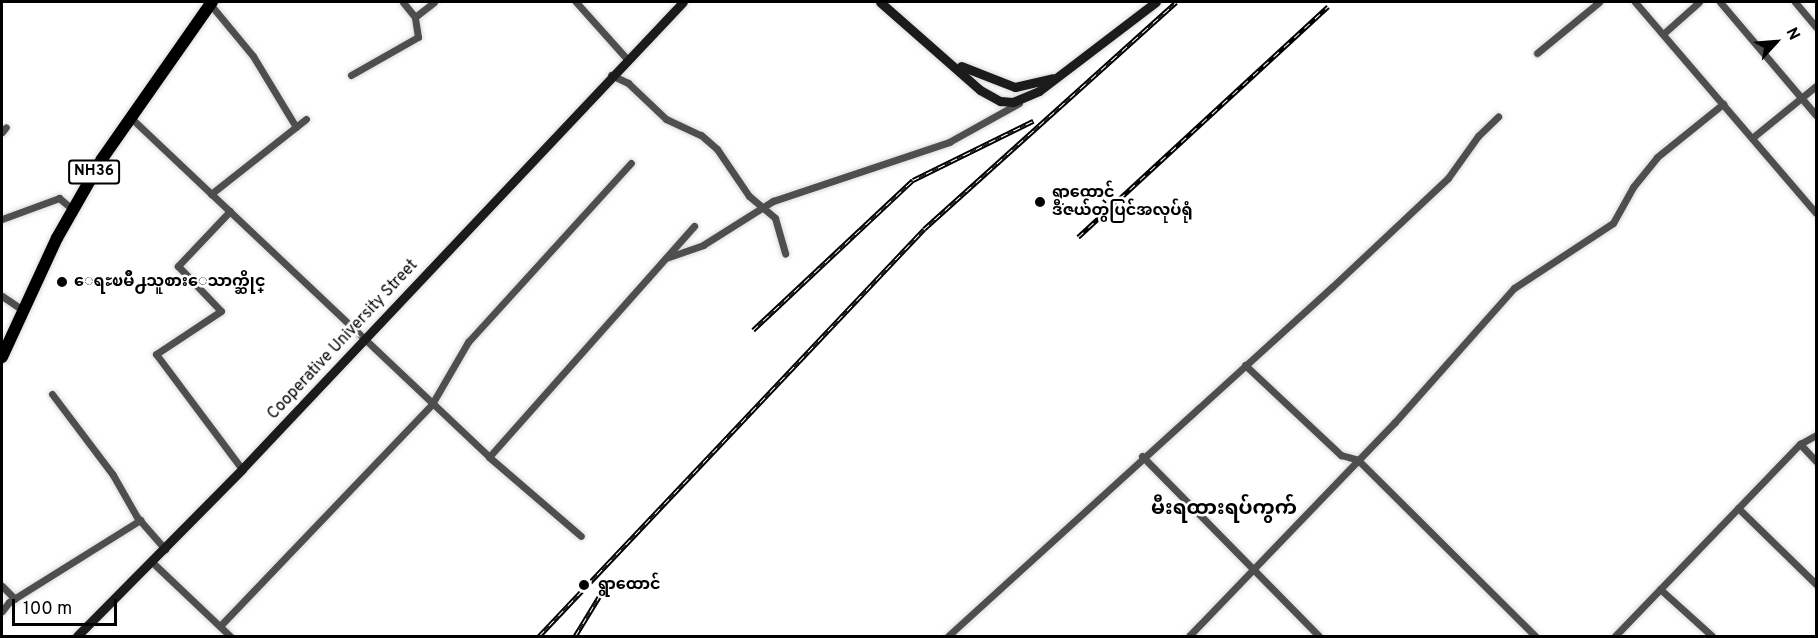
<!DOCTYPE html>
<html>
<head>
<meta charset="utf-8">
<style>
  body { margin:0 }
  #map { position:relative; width:1818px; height:638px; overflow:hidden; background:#fff; font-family:Overpass,"Noto Sans Myanmar",sans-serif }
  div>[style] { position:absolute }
  .roads { filter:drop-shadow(0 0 2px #dbdbdb) drop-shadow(0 0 2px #dbdbdb) }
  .street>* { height:7px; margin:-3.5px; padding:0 3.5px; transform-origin:3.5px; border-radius:3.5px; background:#4e4e4e }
  .secondary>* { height:9px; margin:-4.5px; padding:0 4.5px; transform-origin:4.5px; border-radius:4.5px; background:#1b1b1b }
  .highway>* { height:12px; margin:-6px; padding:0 6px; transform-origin:6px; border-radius:6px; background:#000 }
  .rail>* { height:4.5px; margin-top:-2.25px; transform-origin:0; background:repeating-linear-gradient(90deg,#fff 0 7px,#000 0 14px); box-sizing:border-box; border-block:2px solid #000 }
  .dots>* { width:16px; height:16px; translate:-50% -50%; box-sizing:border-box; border:3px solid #fff; border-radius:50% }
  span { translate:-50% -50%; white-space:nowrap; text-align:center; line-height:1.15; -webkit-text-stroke:5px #fff; paint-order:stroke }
  .shield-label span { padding:2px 4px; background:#fff; border:2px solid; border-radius:4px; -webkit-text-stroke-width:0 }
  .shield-label { font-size:15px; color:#000; font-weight:700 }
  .poi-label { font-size:16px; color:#000; font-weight:700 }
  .left { translate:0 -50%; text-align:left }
  .street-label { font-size:16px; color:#000 }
  .quarter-label { font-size:20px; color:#000; font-weight:700 }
  .frame { position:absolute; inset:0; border:3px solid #000; pointer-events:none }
  .north { position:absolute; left:1746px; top:12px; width:60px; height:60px; -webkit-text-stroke:4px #fff; paint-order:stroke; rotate:64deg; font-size:16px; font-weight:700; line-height:24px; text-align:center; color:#000 }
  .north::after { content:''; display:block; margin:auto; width:21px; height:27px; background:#000; clip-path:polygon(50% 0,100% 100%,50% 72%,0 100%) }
  .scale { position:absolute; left:12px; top:599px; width:105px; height:27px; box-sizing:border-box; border:3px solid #000; border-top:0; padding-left:8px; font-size:18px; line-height:21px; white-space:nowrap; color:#000; -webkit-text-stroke:4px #fff; paint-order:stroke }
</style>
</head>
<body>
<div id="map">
  <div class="roads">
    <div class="street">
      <div style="left:576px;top:2px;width:75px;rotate:48.2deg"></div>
      <div style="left:1635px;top:2px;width:278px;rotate:49.4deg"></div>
      <div style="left:1720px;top:2px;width:148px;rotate:49.7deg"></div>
      <div style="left:1795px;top:2px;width:33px;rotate:50deg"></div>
      <div style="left:210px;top:4px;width:67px;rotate:50.4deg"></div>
      <div style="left:253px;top:56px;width:83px;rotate:58.8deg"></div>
      <div style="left:415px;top:17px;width:24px;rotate:-38deg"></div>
      <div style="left:1663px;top:34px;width:48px;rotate:-41.6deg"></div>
      <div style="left:1537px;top:53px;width:80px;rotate:-39.4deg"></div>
      <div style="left:351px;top:75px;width:77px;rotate:-29.6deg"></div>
      <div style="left:418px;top:37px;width:20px;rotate:-99deg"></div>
      <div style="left:415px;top:17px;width:19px;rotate:-129deg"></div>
      <div style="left:611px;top:75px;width:19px;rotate:25deg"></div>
      <div style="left:628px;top:83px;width:52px;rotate:43.5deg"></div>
      <div style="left:666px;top:119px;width:38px;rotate:25deg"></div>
      <div style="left:701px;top:135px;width:21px;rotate:41deg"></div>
      <div style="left:717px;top:149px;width:57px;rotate:55.8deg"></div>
      <div style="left:749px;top:196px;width:34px;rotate:40deg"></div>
      <div style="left:775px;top:218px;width:37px;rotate:74deg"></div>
      <div style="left:130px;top:117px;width:494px;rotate:43.4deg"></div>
      <div style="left:489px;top:457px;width:121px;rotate:40.7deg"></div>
      <div style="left:2px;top:132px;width:6px;rotate:-51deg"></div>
      <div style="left:1752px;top:138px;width:82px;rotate:-39.1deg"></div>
      <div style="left:211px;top:194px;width:121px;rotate:-38.3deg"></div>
      <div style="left:230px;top:211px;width:76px;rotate:133.4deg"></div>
      <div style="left:178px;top:266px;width:62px;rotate:46.3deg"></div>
      <div style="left:221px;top:311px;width:78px;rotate:146.5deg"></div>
      <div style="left:156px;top:354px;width:144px;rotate:53.2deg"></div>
      <div style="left:2px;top:219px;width:61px;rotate:-20.2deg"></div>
      <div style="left:59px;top:198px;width:17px;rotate:40deg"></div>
      <div style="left:666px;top:258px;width:39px;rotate:-19deg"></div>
      <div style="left:703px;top:245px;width:83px;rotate:-32.2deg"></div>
      <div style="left:773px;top:201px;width:186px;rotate:-18.5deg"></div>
      <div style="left:949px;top:142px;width:80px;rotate:-29.1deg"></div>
      <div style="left:2px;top:296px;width:25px;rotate:34deg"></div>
      <div style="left:1245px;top:365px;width:132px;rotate:43.2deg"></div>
      <div style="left:1341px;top:455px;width:18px;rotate:16deg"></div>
      <div style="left:1358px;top:460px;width:250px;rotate:44.8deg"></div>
      <div style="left:52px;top:394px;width:101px;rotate:53deg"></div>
      <div style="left:113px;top:475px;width:48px;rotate:60.3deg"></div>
      <div style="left:137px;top:517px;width:43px;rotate:48.8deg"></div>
      <div style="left:1800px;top:444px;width:23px;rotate:47deg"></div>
      <div style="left:1142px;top:456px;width:252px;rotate:45.5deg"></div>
      <div style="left:489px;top:457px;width:309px;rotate:-48.4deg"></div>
      <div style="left:1738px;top:508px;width:109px;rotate:44.3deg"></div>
      <div style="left:152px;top:562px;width:108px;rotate:43.5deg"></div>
      <div style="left:2px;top:586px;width:18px;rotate:45deg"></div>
      <div style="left:1660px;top:589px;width:70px;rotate:42.1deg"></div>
      <div style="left:2px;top:611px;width:11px;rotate:-52deg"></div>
      <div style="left:9px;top:602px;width:155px;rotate:-32deg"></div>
      <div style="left:220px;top:626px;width:307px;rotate:-46.3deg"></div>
      <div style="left:432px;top:404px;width:72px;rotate:-59.9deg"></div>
      <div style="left:468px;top:342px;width:242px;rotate:-47.7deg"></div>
      <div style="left:948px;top:636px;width:519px;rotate:-42.27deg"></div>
      <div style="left:1332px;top:287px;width:159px;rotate:-43.2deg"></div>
      <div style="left:1448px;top:178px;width:52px;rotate:-54.5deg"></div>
      <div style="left:1478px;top:136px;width:28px;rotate:-44deg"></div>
      <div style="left:1189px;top:636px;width:297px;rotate:-46.1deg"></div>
      <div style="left:1395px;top:422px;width:179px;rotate:-48.4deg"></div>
      <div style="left:1514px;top:288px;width:118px;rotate:-33.3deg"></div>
      <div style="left:1613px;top:223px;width:41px;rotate:-60.9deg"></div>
      <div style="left:1633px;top:187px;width:38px;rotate:-51deg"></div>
      <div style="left:1657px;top:157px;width:85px;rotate:-38.8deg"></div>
      <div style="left:1615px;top:636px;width:267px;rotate:-46.1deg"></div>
      <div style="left:1800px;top:444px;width:18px;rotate:-29deg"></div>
    </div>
    <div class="secondary">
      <div style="left:880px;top:2px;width:133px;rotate:41.3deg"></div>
      <div style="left:980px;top:90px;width:23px;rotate:29deg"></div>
      <div style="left:1000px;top:101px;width:13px;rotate:4deg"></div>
      <div style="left:1013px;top:102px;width:28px;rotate:-23deg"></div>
      <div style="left:1039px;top:91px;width:147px;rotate:-37.3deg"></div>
      <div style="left:961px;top:66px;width:58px;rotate:21.3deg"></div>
      <div style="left:1015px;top:87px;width:39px;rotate:-13deg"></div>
      <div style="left:77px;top:636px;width:235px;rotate:-45.3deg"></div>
      <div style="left:242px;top:469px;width:642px;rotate:-46.64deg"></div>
    </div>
    <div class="highway">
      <div style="left:2px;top:357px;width:131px;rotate:-65.2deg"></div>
      <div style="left:57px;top:238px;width:91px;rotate:-60.3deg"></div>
      <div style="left:102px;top:159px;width:192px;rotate:-55deg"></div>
    </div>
  </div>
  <div class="rail">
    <div style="left:1078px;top:237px;width:340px;rotate:-42.7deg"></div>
    <div style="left:753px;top:330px;width:219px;rotate:-43.2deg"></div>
    <div style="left:913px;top:180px;width:134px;rotate:-26.2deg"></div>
    <div style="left:539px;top:636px;width:560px;rotate:-46.59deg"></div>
    <div style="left:924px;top:229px;width:339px;rotate:-42deg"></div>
    <div style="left:575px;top:636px;width:63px;rotate:-58.6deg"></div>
  </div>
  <div class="dots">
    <div style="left:1040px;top:202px;background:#000"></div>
    <div style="left:62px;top:282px;background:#000"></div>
    <div style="left:584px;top:585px;background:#000"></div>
  </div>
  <div class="shield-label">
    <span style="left:94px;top:172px">NH36</span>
  </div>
  <div class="poi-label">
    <span class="left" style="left:1052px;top:202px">ရွာထောင်<br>ဒီဇယ်တွဲပြင်အလုပ်ရုံ</span>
    <span class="left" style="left:74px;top:282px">ေရႊၿမိဳ႕သူစားေသာက္ဆိုင္</span>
    <span class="left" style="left:598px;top:585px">ရွာထောင်</span>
  </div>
  <div class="street-label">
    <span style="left:343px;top:340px;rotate:-47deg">Cooperative University Street</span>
  </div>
  <div class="quarter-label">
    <span style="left:1224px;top:509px">မီးရထားရပ်ကွက်</span>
  </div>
  <div class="frame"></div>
  <div class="north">N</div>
  <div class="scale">100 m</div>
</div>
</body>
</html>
